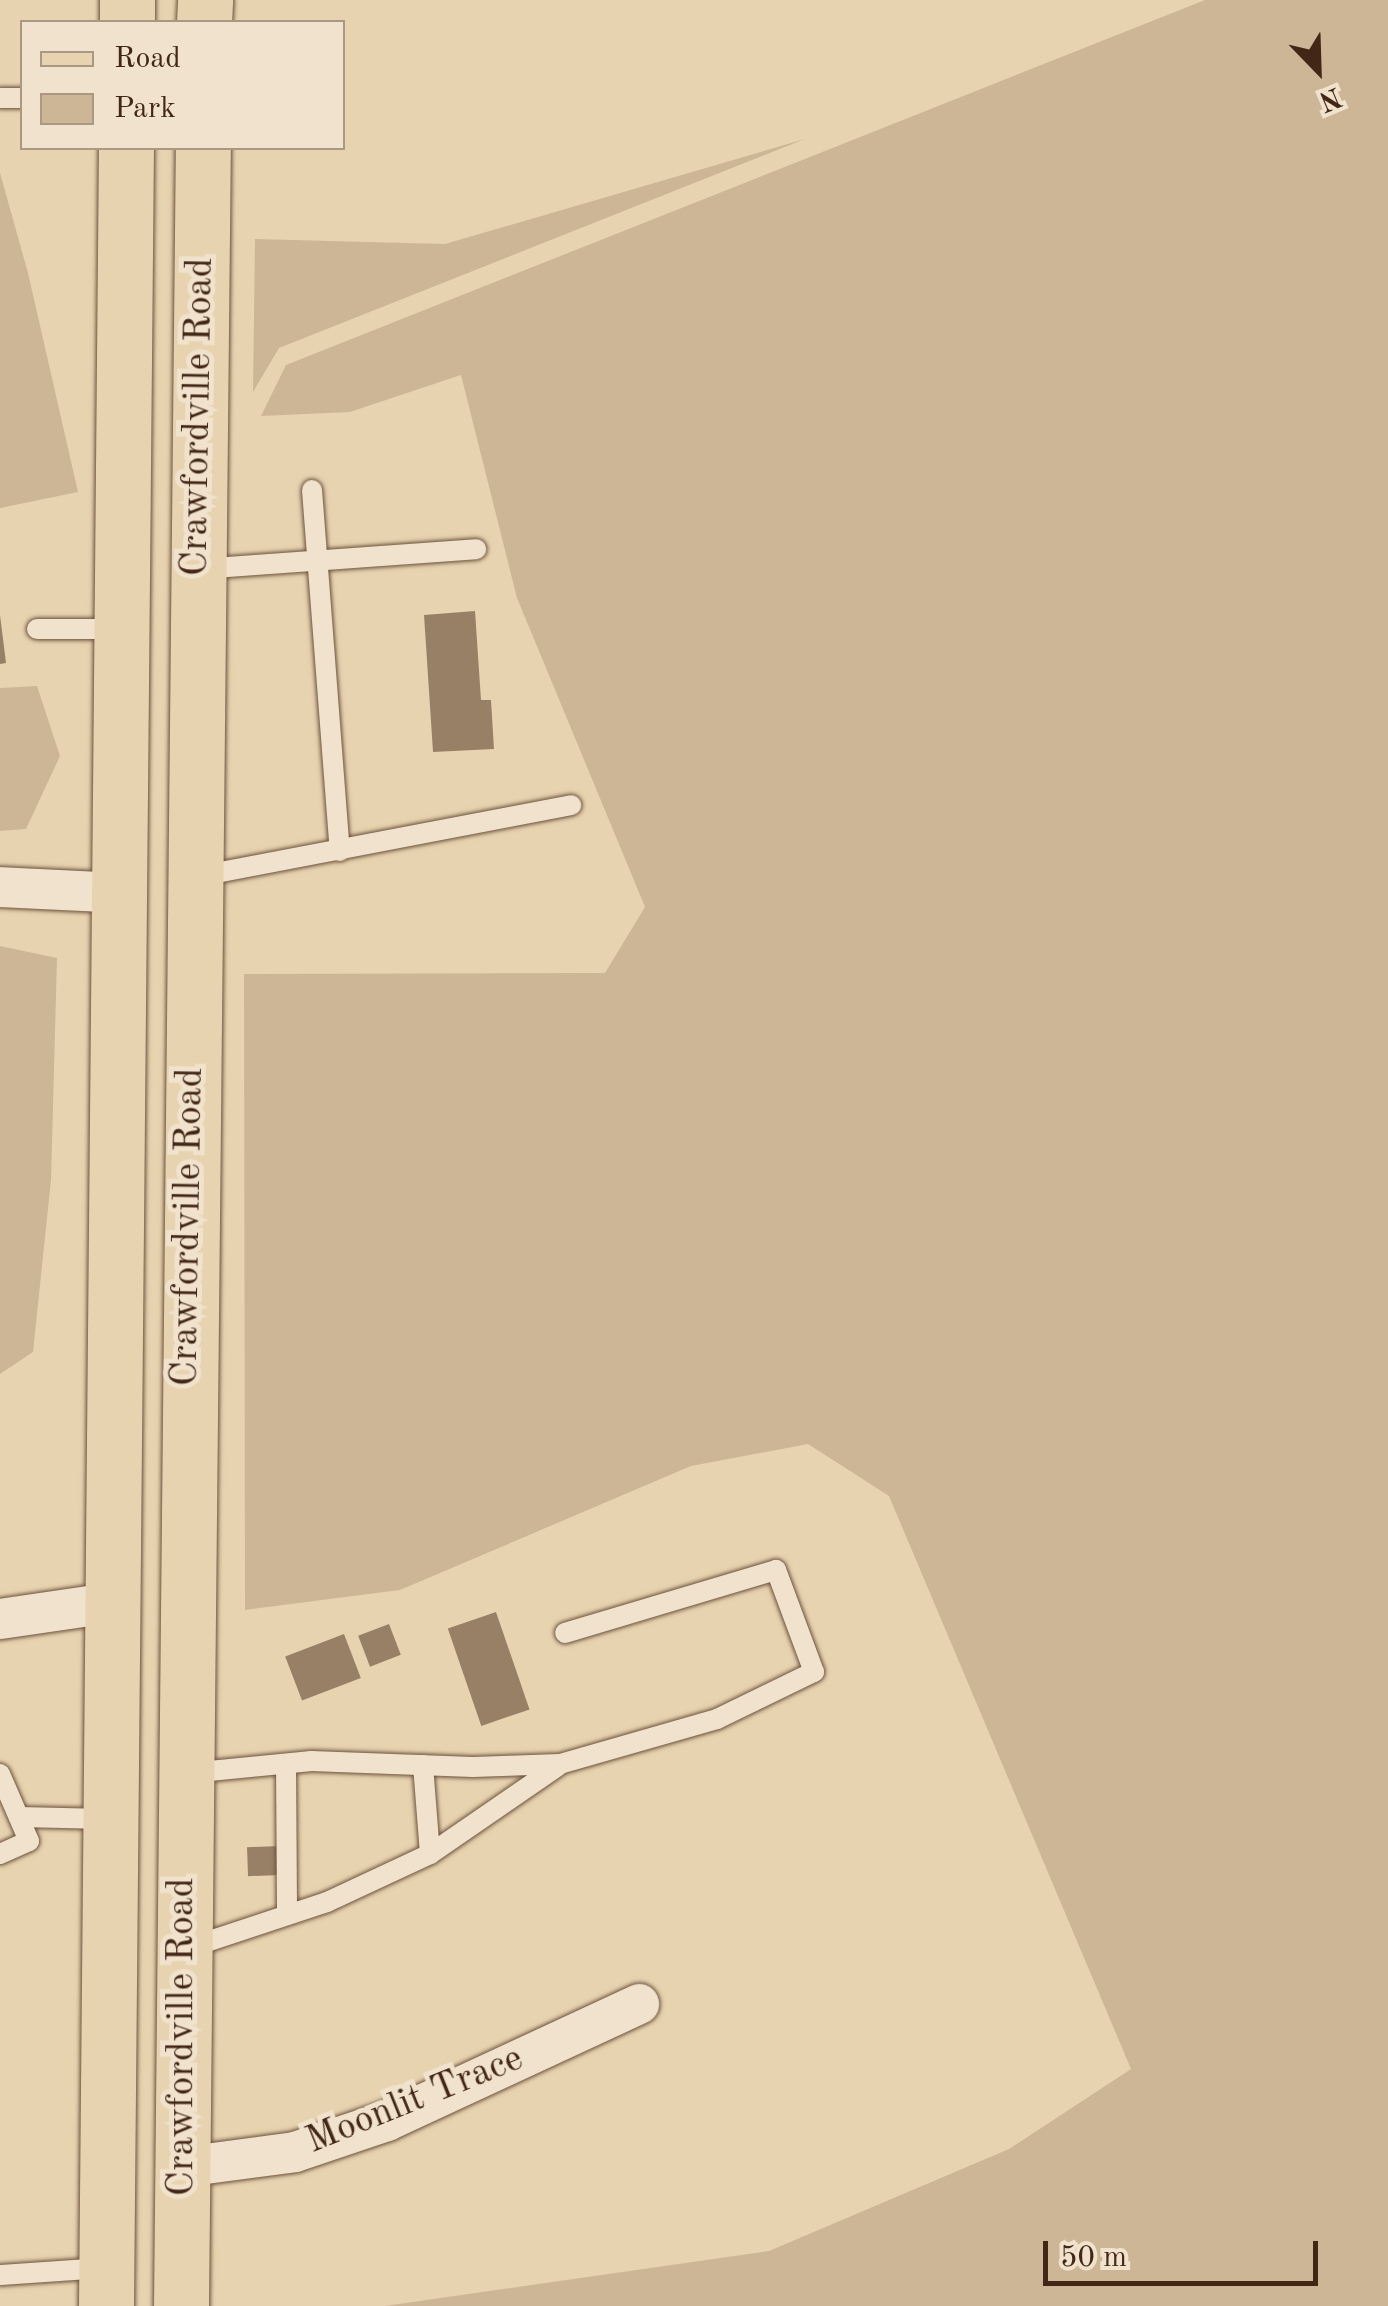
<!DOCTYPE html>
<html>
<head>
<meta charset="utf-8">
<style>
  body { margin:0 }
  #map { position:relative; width:1388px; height:2306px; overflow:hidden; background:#e8d3b0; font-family:"Old Standard TT",serif }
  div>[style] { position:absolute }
  .green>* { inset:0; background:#ccb696 }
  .building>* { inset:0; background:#988067; transform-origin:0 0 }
  .roads { filter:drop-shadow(0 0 2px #6c523d) drop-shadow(0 0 2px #6c523d) }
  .lane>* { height:20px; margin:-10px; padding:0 10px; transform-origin:10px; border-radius:10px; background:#f0e2cc }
  .street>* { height:40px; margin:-20px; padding:0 20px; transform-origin:20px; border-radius:20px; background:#f0e2cc }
  .primary>* { height:55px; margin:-27.5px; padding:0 27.5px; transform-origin:27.5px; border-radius:27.5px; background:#e8d3b0 }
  span { translate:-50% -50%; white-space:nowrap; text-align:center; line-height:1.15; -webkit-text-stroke:10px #f0e2cc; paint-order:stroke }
  .street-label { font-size:38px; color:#422717 }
  .legend { position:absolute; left:20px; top:20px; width:325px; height:130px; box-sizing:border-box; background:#f0e2cc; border:2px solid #aa9784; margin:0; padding:12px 18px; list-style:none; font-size:30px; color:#422717 }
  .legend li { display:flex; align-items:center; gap:20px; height:50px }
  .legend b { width:50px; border:2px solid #aa9784 }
  .north { position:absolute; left:1268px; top:20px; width:100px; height:100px; -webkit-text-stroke:8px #f0e2cc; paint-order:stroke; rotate:157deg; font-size:28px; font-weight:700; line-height:40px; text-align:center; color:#422717 }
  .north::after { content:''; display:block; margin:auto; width:35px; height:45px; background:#422717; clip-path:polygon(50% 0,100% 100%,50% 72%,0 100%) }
  .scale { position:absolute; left:1043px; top:2241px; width:275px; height:45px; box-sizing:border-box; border:5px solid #422717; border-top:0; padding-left:12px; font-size:30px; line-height:35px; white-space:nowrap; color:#422717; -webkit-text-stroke:8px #f0e2cc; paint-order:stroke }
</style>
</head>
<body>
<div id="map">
  <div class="green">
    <div style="clip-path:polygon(1205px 0,1388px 0,1388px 2306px,385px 2306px,769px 2251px,1009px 2149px,1131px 2069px,889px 1496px,808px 1444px,691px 1466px,400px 1590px,245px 1610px,244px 974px,605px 973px,645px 907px,517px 598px,461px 375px,350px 412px,261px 416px,286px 365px)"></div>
    <div style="clip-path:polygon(805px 139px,279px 348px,253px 392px,255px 239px,445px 244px)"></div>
    <div style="clip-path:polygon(0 173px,28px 273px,78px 492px,0 508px)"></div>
    <div style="clip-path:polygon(37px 686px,60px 756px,26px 829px,0 831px,0 688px)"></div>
    <div style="clip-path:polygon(0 946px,57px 958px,51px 1180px,33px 1352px,0 1374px)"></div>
  </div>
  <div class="building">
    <div style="clip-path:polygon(475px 611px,481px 700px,491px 700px,494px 749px,433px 752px,424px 615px)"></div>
    <div style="clip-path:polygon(0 615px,6px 663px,0 664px)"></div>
    <div style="left:496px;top:1612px;width:103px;height:51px;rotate:71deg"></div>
    <div style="left:389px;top:1624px;width:33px;height:33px;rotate:69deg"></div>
    <div style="left:344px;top:1634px;width:47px;height:63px;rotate:69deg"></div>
    <div style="left:280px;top:1846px;width:29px;height:33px;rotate:88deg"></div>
  </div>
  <div class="roads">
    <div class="lane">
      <div style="left:0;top:98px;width:22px"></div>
      <div style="left:312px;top:490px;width:362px;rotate:85.6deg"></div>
      <div style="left:199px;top:569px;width:278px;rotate:-4.1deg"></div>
      <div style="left:37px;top:629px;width:84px"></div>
      <div style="left:200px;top:876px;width:378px;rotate:-10.8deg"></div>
      <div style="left:286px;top:1764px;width:151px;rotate:89.6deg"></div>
      <div style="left:423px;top:1765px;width:89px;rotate:85.5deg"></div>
      <div style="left:189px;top:1773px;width:123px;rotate:-5.6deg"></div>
      <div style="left:311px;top:1761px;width:162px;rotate:2.1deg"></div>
      <div style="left:473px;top:1767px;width:87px;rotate:-2deg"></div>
      <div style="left:560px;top:1764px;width:163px;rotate:-16deg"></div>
      <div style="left:717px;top:1719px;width:108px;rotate:-25.9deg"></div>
      <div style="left:814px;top:1672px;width:109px;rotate:-110.4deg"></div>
      <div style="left:776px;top:1570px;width:220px;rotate:163.4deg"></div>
      <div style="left:0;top:1774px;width:73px;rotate:66.6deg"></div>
      <div style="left:29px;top:1841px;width:32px;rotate:156deg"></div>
      <div style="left:19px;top:1817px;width:88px;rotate:1.3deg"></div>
      <div style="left:188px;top:1948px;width:146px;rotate:-18.3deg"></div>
      <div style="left:327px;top:1902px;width:114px;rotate:-25deg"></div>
      <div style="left:430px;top:1854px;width:155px;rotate:-34.5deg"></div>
      <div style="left:0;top:2275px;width:104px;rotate:-3.9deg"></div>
    </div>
    <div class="street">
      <div style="left:0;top:887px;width:121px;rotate:2.8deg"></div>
      <div style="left:0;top:1619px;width:111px;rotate:-8.3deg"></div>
      <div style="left:183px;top:2167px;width:113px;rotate:-7.6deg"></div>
      <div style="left:295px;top:2152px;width:97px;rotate:-18.6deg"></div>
      <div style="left:387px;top:2121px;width:278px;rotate:-24.9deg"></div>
    </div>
    <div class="primary">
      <div style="left:127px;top:22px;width:22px;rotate:-90deg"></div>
      <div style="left:204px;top:22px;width:22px;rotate:-87deg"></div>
      <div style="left:106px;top:2306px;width:2158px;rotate:-89.47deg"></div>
      <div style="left:181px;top:2306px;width:2158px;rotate:-89.42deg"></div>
    </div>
  </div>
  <div class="street-label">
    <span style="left:199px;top:417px;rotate:-89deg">Crawfordville Road</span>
    <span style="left:189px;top:1227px;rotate:-89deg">Crawfordville Road</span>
    <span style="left:183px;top:2037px;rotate:-90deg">Crawfordville Road</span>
    <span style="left:415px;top:2101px;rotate:-22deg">Moonlit Trace</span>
  </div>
  <ul class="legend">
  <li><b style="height:12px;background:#e8d3b0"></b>Road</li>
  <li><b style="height:28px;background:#ccb696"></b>Park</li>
  </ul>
  <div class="north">N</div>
  <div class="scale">50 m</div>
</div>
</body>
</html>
